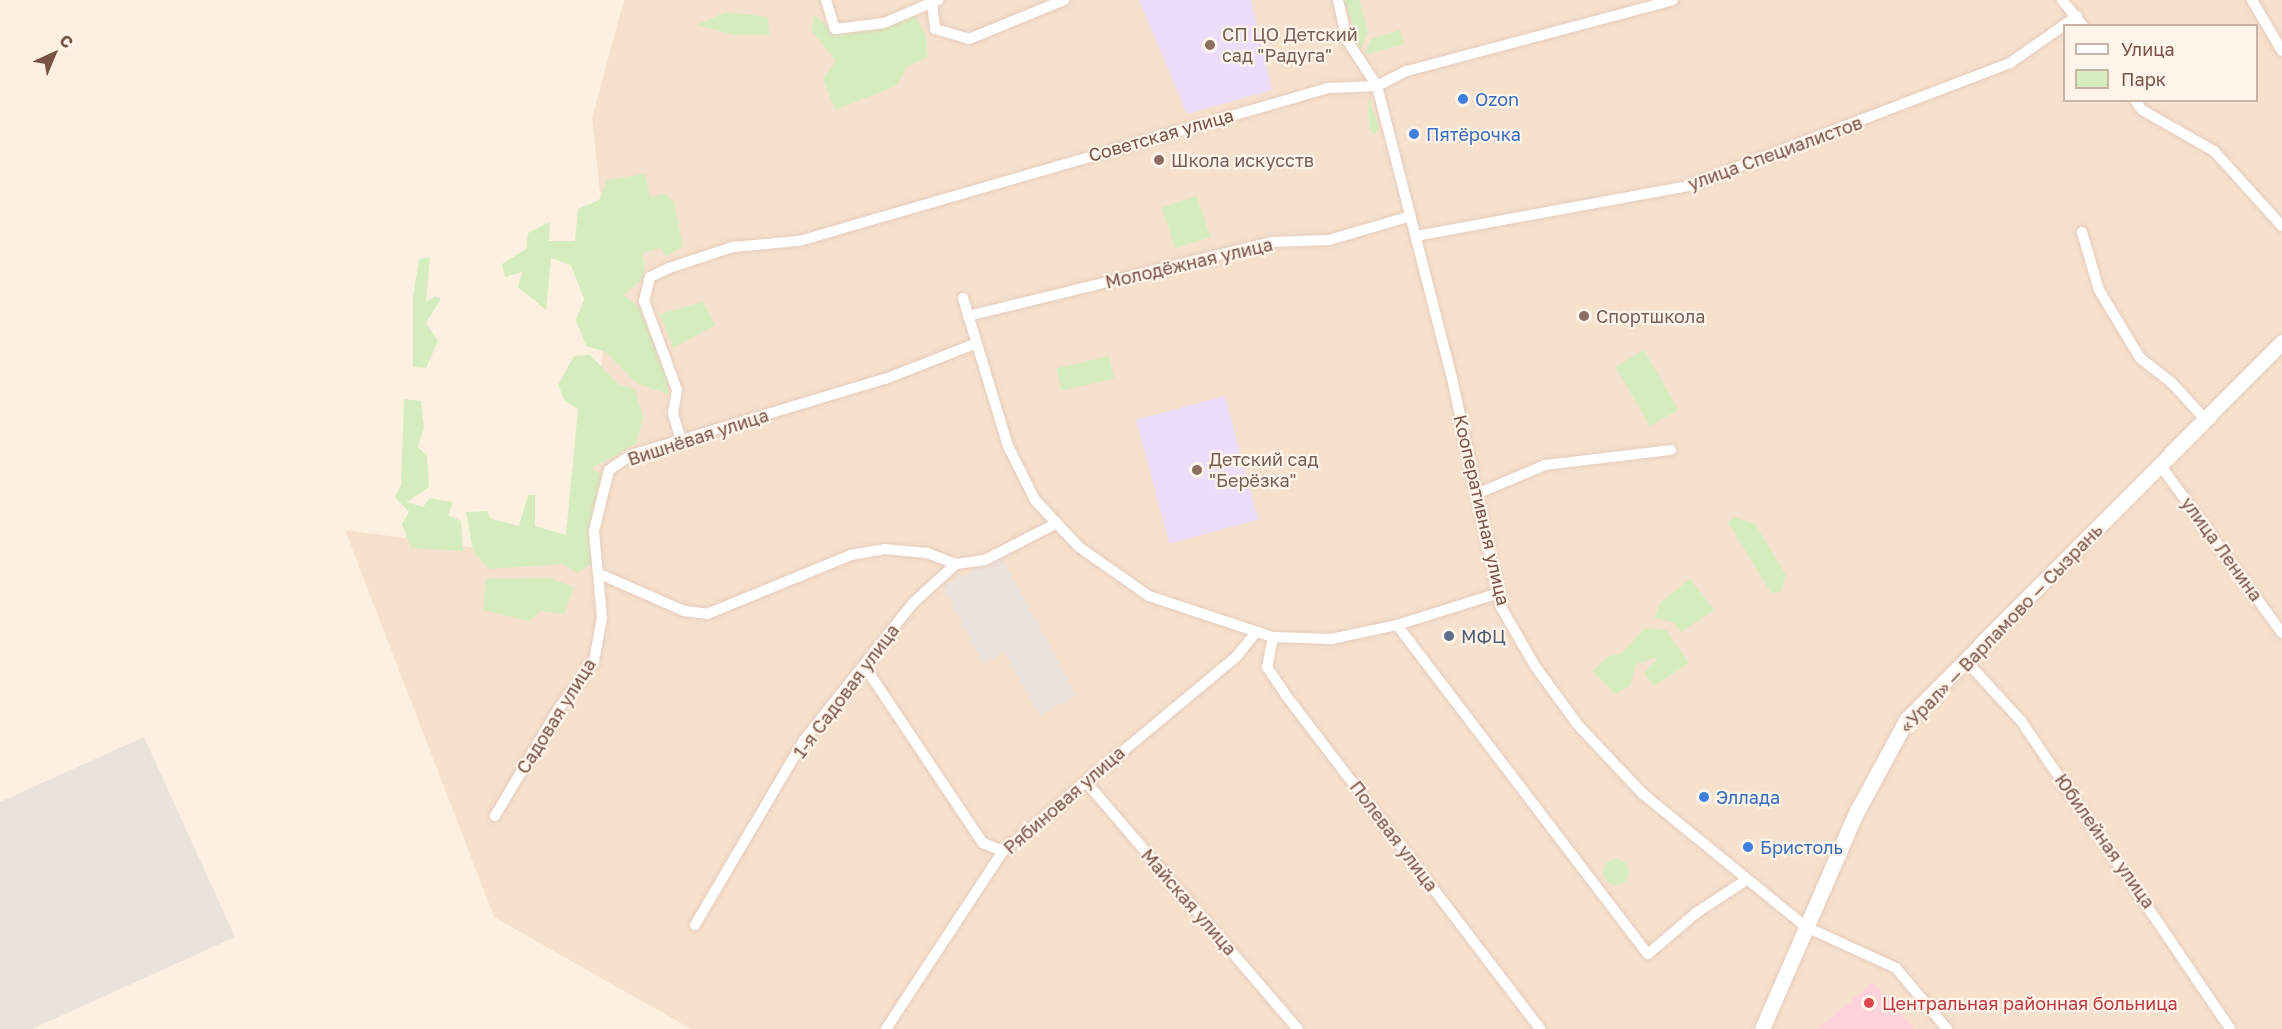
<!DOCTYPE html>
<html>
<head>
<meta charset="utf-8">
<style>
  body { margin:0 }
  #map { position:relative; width:2282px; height:1029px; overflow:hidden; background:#fef0e0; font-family:"Golos Text",sans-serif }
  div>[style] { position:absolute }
  .residential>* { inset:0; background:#f6e1ce }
  .industrial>* { inset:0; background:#ece2dc }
  .education>* { inset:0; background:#edddfa; transform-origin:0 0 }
  .medical>* { inset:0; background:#fdd3db }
  .green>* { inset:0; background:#d5edbe; transform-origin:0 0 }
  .round { border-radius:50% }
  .roads { filter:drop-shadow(0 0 2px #e5cdbe) drop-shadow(0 0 2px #e5cdbe) }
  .minor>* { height:10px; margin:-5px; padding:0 5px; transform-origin:5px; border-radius:5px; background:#fff }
  .secondary>* { height:15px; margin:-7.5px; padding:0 7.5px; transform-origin:7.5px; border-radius:7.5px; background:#fff }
  .dots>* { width:16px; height:16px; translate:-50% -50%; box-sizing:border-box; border:3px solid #fff4e9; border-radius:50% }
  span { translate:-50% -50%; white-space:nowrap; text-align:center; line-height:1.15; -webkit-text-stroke:4.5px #fff4e9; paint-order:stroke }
  .education-label { font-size:18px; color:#785e54 }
  .left { translate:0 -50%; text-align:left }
  .shop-label { font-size:18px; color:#366cbe }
  .street-label { font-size:18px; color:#775345 }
  .service-label { font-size:18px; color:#4e5e75 }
  .health-label { font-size:18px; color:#be3a42 }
  .legend { position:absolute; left:2063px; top:24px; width:195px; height:78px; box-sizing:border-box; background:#fff4e9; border:2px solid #c9b4a7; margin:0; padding:8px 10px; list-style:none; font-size:18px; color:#775345 }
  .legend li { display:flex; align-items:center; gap:12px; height:30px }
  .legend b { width:30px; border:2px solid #c9b4a7 }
  .north { position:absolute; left:24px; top:24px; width:60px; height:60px; -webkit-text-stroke:4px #fff4e9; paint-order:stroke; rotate:44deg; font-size:16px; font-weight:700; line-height:24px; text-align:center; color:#775345 }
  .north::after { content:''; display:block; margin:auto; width:21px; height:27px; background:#775345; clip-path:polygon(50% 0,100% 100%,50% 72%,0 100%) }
</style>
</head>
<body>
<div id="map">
  <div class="residential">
    <div style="clip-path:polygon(evenodd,624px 0,2282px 0,2282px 1029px,691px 1029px,494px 917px,345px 530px,581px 562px,610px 283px,592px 118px,624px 0,2064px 26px,2256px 26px,2256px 100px,2064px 100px,2064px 26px)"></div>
  </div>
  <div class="industrial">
    <div style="clip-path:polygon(1001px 556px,1076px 695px,1040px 715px,1004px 652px,983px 664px,943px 586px)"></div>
    <div style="clip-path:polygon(144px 737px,235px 937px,32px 1029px,0 1029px,0 802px)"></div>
  </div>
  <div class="education">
    <div style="clip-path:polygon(1139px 0,1251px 0,1272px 90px,1187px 114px)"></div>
    <div style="left:1225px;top:396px;width:128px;height:92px;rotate:75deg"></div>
  </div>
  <div class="medical">
    <div style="clip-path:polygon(1873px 982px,1914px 1029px,1816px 1029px,1822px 1025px)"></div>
  </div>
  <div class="green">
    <div style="clip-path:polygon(1345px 0,1359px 0,1368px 31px,1360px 53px)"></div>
    <div style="clip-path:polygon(726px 12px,768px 17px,769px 35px,734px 35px,696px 25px)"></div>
    <div style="clip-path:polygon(914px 14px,925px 33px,928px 57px,908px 66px,896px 86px,835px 110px,823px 79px,836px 61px,812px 31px,814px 15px,832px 29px,879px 30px)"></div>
    <div style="clip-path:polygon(1400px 30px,1404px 44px,1365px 55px,1371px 39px)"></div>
    <div style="clip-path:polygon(1368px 96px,1379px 126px,1375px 135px,1369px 129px)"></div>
    <div style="clip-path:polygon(645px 174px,650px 197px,666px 194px,674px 202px,683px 247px,666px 256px,661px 248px,642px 253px,645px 269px,640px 282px,623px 295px,645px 311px,667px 371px,668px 394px,636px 383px,606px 352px,586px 346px,576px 320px,584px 299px,571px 265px,551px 258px,546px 310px,518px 287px,522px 272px,505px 277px,502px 264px,526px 249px,528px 233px,550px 222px,549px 241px,575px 241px,578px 209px,599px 200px,607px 180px)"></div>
    <div style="left:1197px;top:196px;width:43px;height:37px;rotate:72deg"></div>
    <div style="clip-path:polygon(430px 257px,426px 302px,435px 296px,441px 299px,426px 323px,438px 341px,426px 368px,413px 367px,413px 297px,419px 259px)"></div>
    <div style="clip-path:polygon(703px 302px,715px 325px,673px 348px,660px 314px)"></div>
    <div style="left:1644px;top:350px;width:69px;height:33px;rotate:60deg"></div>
    <div style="clip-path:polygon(590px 355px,619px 385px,635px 389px,643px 418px,636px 444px,592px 468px,601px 474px,589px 534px,595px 561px,578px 573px,563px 564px,488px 569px,473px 551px,466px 512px,487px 511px,491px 519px,519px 526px,528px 495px,535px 495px,535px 526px,566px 535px,578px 409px,565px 401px,558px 385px,574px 356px)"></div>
    <div style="left:1109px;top:356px;width:23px;height:54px;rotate:77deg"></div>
    <div style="clip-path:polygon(404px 399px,421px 401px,424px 428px,418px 447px,427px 456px,429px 487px,407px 502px,423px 507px,430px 498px,453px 502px,448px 515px,461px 521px,463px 551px,411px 548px,402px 524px,409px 512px,395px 497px,401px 485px)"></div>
    <div style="clip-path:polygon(1734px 517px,1755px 524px,1786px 575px,1781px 592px,1771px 593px,1728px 522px)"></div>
    <div style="clip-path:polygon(549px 578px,574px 587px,564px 614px,541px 611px,529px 621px,483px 610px,486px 579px)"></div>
    <div style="clip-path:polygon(1690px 579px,1714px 610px,1681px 632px,1673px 622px,1654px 618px,1661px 602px)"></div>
    <div style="clip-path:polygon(1645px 628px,1666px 630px,1689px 663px,1654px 686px,1644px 673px,1658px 657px,1636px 664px,1630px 686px,1615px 694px,1592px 671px,1609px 656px,1621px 654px)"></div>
    <div class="round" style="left:1603px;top:859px;width:26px;height:26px"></div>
  </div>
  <div class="roads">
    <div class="minor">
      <div style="left:826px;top:0;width:30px;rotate:73deg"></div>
      <div style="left:835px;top:29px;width:49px;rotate:-7deg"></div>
      <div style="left:884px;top:23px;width:59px;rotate:-23.1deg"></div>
      <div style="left:1338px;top:0;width:41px;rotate:77.3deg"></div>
      <div style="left:1347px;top:40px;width:55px;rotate:56.9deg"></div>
      <div style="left:1377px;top:86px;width:301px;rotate:75.6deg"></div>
      <div style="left:1452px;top:378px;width:234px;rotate:77.9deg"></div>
      <div style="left:1501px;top:607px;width:68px;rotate:60deg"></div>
      <div style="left:1535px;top:666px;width:73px;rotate:53.9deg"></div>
      <div style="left:1578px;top:725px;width:95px;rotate:46.7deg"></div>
      <div style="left:1643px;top:794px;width:210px;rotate:39.2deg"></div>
      <div style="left:1806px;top:927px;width:99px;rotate:24.5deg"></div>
      <div style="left:1896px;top:968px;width:80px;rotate:50.1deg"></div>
      <div style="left:2062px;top:0;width:33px;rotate:51deg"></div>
      <div style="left:2252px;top:0;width:59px;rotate:59.5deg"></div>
      <div style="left:932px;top:3px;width:26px;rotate:83deg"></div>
      <div style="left:935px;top:29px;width:35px;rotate:16deg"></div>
      <div style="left:969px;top:39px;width:103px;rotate:-22.3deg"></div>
      <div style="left:2135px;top:100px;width:12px;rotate:55deg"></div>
      <div style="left:2142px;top:110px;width:83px;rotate:29.7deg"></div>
      <div style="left:2214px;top:151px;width:101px;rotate:47.8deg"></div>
      <div style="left:2082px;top:232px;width:60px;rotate:73.7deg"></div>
      <div style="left:2099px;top:290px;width:79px;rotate:58.9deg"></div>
      <div style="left:2140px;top:358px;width:39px;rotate:38deg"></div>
      <div style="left:2171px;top:382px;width:52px;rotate:47.4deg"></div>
      <div style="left:1416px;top:236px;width:277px;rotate:-10.4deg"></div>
      <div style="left:1688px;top:186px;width:345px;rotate:-20.9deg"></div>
      <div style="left:2010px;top:63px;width:82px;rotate:-35deg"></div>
      <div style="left:963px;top:298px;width:155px;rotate:73.1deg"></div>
      <div style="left:1008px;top:446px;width:60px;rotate:63.4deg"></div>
      <div style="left:1035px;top:500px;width:64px;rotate:46.9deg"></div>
      <div style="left:1079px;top:547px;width:85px;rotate:35deg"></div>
      <div style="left:1149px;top:596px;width:131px;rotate:18.3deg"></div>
      <div style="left:1273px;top:637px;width:58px;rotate:2deg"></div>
      <div style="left:1331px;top:639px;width:67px;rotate:-12deg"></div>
      <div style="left:1397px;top:625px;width:107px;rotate:-17.4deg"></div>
      <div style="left:968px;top:316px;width:312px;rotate:-13.7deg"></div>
      <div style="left:1271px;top:242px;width:58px;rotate:-2deg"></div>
      <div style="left:1329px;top:240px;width:85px;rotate:-16.3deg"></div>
      <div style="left:681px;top:440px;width:28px;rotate:-107deg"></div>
      <div style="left:673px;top:413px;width:23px;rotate:-80deg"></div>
      <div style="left:677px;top:390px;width:95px;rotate:-110.3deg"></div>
      <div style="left:644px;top:301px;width:25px;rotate:-76deg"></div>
      <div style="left:650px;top:277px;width:21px;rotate:-25deg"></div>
      <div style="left:669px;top:268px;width:67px;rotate:-18.2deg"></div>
      <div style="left:733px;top:247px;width:66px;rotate:-5.2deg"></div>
      <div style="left:799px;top:241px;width:551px;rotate:-16.13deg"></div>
      <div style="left:1328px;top:88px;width:49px;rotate:-2.3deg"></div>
      <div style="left:1377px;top:86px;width:34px;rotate:-27deg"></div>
      <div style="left:1407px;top:71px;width:275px;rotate:-14.9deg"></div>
      <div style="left:2161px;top:466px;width:206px;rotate:54.1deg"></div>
      <div style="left:1479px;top:493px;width:72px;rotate:-23deg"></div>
      <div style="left:1545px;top:465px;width:127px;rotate:-6.8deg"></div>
      <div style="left:602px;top:575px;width:90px;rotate:23.7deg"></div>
      <div style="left:684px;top:611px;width:23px;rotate:7deg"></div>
      <div style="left:707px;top:614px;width:156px;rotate:-22.3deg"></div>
      <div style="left:851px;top:555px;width:34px;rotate:-10deg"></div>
      <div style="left:884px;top:549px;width:43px;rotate:5.3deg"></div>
      <div style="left:927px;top:553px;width:31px;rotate:21deg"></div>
      <div style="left:1397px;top:625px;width:414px;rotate:52.7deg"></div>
      <div style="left:1648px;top:954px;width:63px;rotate:-40.5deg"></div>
      <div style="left:1696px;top:913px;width:60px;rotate:-33.4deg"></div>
      <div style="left:1273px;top:637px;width:31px;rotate:101deg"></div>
      <div style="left:1267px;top:667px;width:32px;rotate:56deg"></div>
      <div style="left:1285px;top:694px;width:421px;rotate:52.7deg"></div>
      <div style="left:1967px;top:662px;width:80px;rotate:47.5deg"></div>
      <div style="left:2021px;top:721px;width:372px;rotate:55.8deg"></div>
      <div style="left:865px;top:667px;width:212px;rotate:56.2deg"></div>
      <div style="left:983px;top:843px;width:22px;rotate:22deg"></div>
      <div style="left:1086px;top:782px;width:326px;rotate:49.4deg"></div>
      <div style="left:495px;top:816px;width:122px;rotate:-59.4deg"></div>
      <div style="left:557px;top:711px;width:62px;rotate:-53.5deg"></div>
      <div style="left:594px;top:661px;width:44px;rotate:-79.5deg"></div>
      <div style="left:602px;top:618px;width:87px;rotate:-95.3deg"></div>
      <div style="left:594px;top:531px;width:63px;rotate:-76.2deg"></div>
      <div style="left:609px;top:470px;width:27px;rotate:-34deg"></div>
      <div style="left:631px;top:455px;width:265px;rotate:-16.7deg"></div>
      <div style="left:885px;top:379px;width:97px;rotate:-21.3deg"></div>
      <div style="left:695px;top:925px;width:215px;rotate:-59.5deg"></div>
      <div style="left:804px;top:740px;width:175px;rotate:-51.5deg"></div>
      <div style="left:913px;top:603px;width:58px;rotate:-42.2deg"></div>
      <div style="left:956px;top:564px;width:29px;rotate:-8deg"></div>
      <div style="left:985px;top:560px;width:81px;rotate:-27.2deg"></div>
      <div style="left:886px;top:1029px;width:213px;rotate:-56.7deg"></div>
      <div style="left:1003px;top:851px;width:303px;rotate:-39.8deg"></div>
      <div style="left:1236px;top:657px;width:32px;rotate:-51deg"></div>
    </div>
    <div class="secondary">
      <div style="left:1762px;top:1029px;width:238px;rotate:-66.5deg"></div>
      <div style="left:1857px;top:811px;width:105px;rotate:-61.5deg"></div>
      <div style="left:1907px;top:719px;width:532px;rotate:-45.15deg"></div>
    </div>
  </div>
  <div class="dots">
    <div style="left:1210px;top:45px;background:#8d6e63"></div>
    <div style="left:1463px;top:99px;background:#3f7fe0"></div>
    <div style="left:1414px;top:134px;background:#3f7fe0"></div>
    <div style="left:1159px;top:160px;background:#8d6e63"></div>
    <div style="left:1584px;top:316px;background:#8d6e63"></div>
    <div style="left:1197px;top:470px;background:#8d6e63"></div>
    <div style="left:1449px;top:636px;background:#5c6f8a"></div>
    <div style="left:1704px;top:797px;background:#3f7fe0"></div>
    <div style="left:1748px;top:847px;background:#3f7fe0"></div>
    <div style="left:1869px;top:1003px;background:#e0444e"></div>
  </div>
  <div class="education-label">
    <span class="left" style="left:1222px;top:45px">СП ЦО Детский<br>сад "Радуга"</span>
    <span class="left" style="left:1171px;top:160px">Школа искусств</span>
    <span class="left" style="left:1596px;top:316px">Спортшкола</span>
    <span class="left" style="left:1209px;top:470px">Детский сад<br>"Берёзка"</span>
  </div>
  <div class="shop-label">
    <span class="left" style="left:1475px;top:99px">Ozon</span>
    <span class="left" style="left:1426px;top:134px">Пятёрочка</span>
    <span class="left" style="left:1716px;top:797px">Эллада</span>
    <span class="left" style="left:1760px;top:847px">Бристоль</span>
  </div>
  <div class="street-label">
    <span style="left:1161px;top:135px;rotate:-16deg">Советская улица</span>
    <span style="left:1775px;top:153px;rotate:-20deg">улица Специалистов</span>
    <span style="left:1189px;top:263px;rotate:-13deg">Молодёжная улица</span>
    <span style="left:698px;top:437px;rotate:-18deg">Вишнёвая улица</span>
    <span style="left:1482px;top:510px;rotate:77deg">Кооперативная улица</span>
    <span style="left:2222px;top:549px;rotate:54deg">улица Ленина</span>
    <span style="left:2001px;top:628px;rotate:-46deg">«Урал» — Варламово — Сызрань</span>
    <span style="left:846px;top:691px;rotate:-53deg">1-я Садовая улица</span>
    <span style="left:556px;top:716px;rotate:-58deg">Садовая улица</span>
    <span style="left:1064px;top:800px;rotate:-41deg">Рябиновая улица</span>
    <span style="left:1394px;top:836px;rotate:53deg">Полевая улица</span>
    <span style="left:2105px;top:841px;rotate:55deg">Юбилейная улица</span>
    <span style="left:1189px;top:902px;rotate:49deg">Майская улица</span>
  </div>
  <div class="service-label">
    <span class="left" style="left:1461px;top:636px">МФЦ</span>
  </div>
  <div class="health-label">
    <span class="left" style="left:1882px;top:1003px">Центральная районная больница</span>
  </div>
  <ul class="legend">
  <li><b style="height:8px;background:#fff"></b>Улица</li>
  <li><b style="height:16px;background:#d5edbe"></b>Парк</li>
  </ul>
  <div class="north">С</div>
</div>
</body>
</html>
